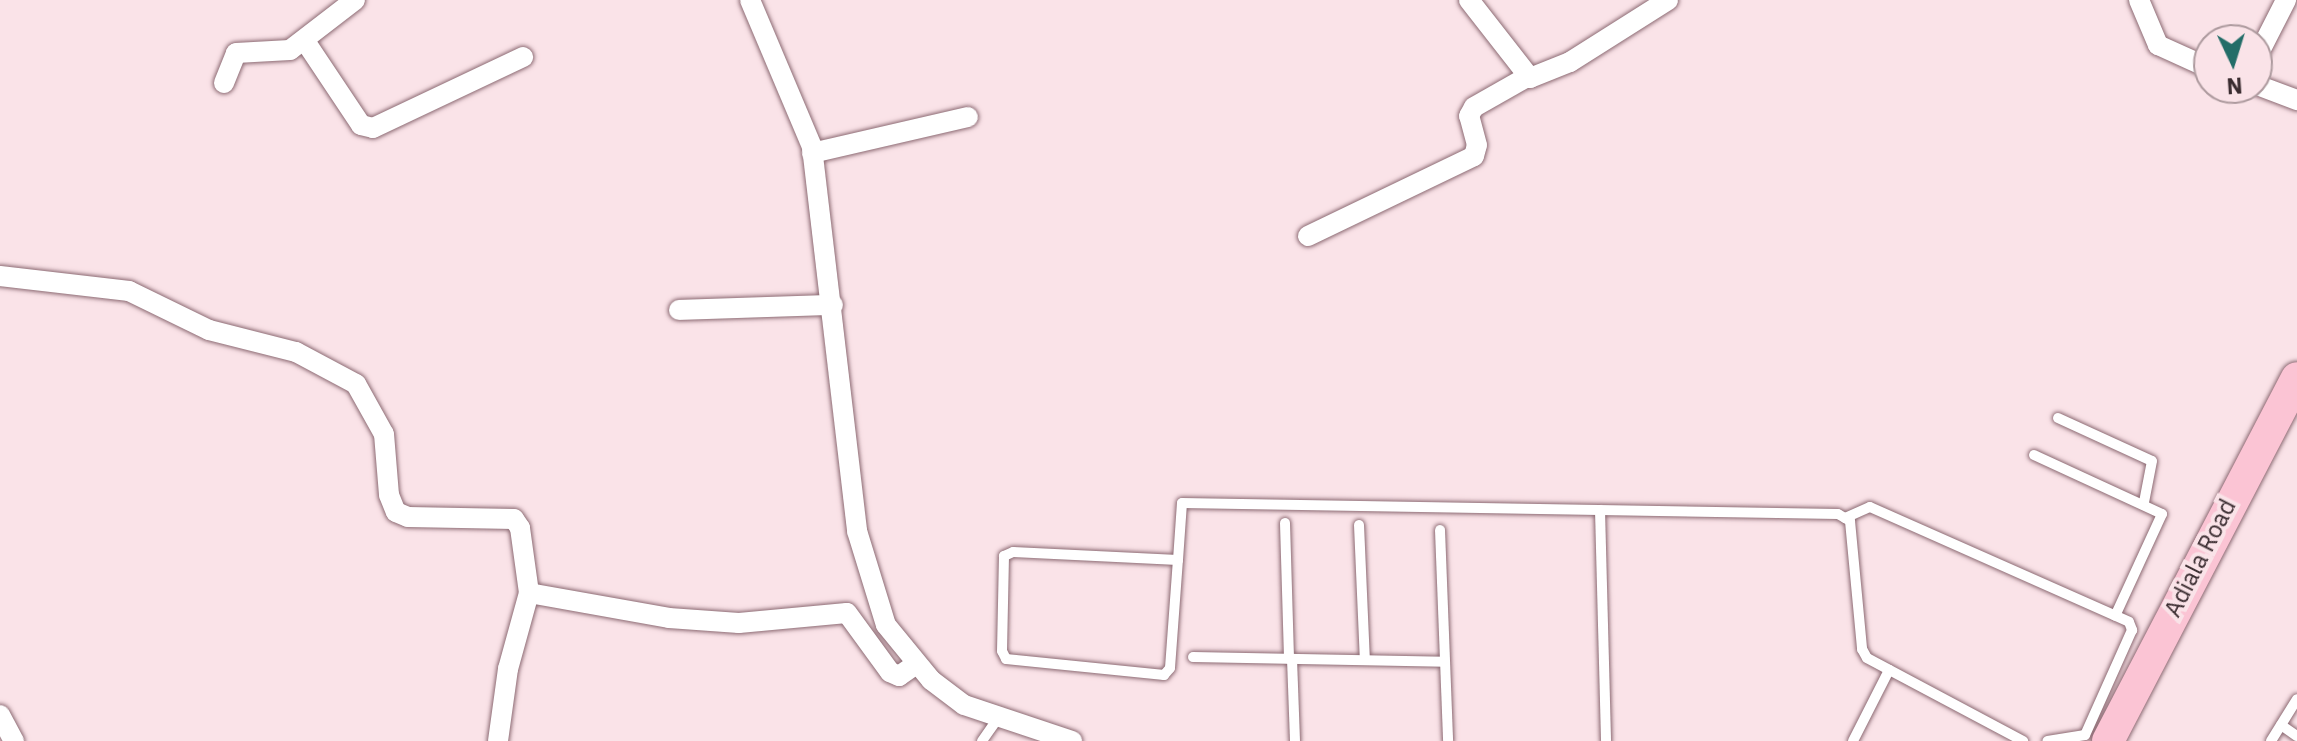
<!DOCTYPE html>
<html>
<head>
<meta charset="utf-8">
<style>
  body { margin:0 }
  #map { position:relative; width:2297px; height:741px; overflow:hidden; background:#fae3e8; font-family:"IBM Plex Sans",sans-serif }
  div>[style] { position:absolute }
  .roads { filter:drop-shadow(0 0 2px #8c6a73) drop-shadow(0 0 2px #8c6a73) }
  .service>* { height:10px; margin:-5px; padding:0 5px; transform-origin:5px; border-radius:5px; background:#fff }
  .minor>* { height:20px; margin:-10px; padding:0 10px; transform-origin:10px; border-radius:10px; background:#fff }
  .primary>* { height:32px; margin:-16px; padding:0 16px; transform-origin:16px; border-radius:16px; background:#fbc4d4 }
  span { translate:-50% -50%; white-space:nowrap; text-align:center; line-height:1.15; -webkit-text-stroke:8px #fae3e8; paint-order:stroke }
  .street-label { font-size:24px; color:#3a2c30 }
  .north { position:absolute; left:2193px; top:24px; width:80px; height:80px; box-sizing:border-box; background:#fae3e8; border:2px solid #ad9a9e; border-radius:50%; rotate:176deg; font-size:22px; font-weight:700; line-height:32px; text-align:center; color:#3a2c30 }
  .north::after { content:''; display:block; margin:auto; width:28px; height:36px; background:#236d68; clip-path:polygon(50% 0,100% 100%,50% 72%,0 100%) }
</style>
</head>
<body>
<div id="map">
  <div class="roads">
    <div class="service">
      <div style="left:2058px;top:418px;width:103px;rotate:24.6deg"></div>
      <div style="left:2152px;top:461px;width:42px;rotate:101deg"></div>
      <div style="left:2034px;top:455px;width:141px;rotate:24.7deg"></div>
      <div style="left:2162px;top:514px;width:112px;rotate:114.7deg"></div>
      <div style="left:1600px;top:510px;width:231px;rotate:88.5deg"></div>
      <div style="left:1845px;top:518px;width:27px;rotate:-24deg"></div>
      <div style="left:1870px;top:507px;width:283px;rotate:23.9deg"></div>
      <div style="left:2129px;top:622px;width:9px;rotate:69deg"></div>
      <div style="left:2132px;top:630px;width:115px;rotate:114.1deg"></div>
      <div style="left:2085px;top:735px;width:38px;rotate:171deg"></div>
      <div style="left:1285px;top:523px;width:136px;rotate:88.3deg"></div>
      <div style="left:1359px;top:525px;width:135px;rotate:87.5deg"></div>
      <div style="left:1440px;top:530px;width:211px;rotate:87.8deg"></div>
      <div style="left:1178px;top:560px;width:165px;rotate:-177.2deg"></div>
      <div style="left:1013px;top:552px;width:10px;rotate:156deg"></div>
      <div style="left:1004px;top:556px;width:95px;rotate:91.2deg"></div>
      <div style="left:1002px;top:651px;width:9px;rotate:63deg"></div>
      <div style="left:1006px;top:659px;width:159px;rotate:5.8deg"></div>
      <div style="left:1164px;top:675px;width:9px;rotate:-49deg"></div>
      <div style="left:1170px;top:668px;width:108px;rotate:-85.8deg"></div>
      <div style="left:1178px;top:560px;width:57px;rotate:-86deg"></div>
      <div style="left:1182px;top:503px;width:656px;rotate:0.96deg"></div>
      <div style="left:1838px;top:514px;width:14px;rotate:30deg"></div>
      <div style="left:1850px;top:521px;width:129px;rotate:84.6deg"></div>
      <div style="left:1862px;top:649px;width:10px;rotate:61deg"></div>
      <div style="left:1867px;top:658px;width:177px;rotate:28deg"></div>
      <div style="left:1193px;top:657px;width:252px;rotate:1.1deg"></div>
      <div style="left:1292px;top:659px;width:82px;rotate:87.9deg"></div>
      <div style="left:2281px;top:725px;width:19px;rotate:35deg"></div>
      <div style="left:982px;top:741px;width:28px;rotate:-55deg"></div>
      <div style="left:1853px;top:741px;width:80px;rotate:-63.1deg"></div>
      <div style="left:2271px;top:741px;width:49px;rotate:-58.2deg"></div>
    </div>
    <div class="minor">
      <div style="left:750px;top:0;width:160px;rotate:67.1deg"></div>
      <div style="left:812px;top:147px;width:387px;rotate:83.3deg"></div>
      <div style="left:857px;top:531px;width:98px;rotate:72.9deg"></div>
      <div style="left:886px;top:625px;width:71px;rotate:50.7deg"></div>
      <div style="left:931px;top:680px;width:41px;rotate:37.1deg"></div>
      <div style="left:964px;top:705px;width:114px;rotate:18.4deg"></div>
      <div style="left:1469px;top:0;width:99px;rotate:52deg"></div>
      <div style="left:1530px;top:78px;width:43px;rotate:-21.8deg"></div>
      <div style="left:1570px;top:62px;width:116px;rotate:-32.3deg"></div>
      <div style="left:2139px;top:0;width:49px;rotate:67.1deg"></div>
      <div style="left:2158px;top:45px;width:56px;rotate:24.3deg"></div>
      <div style="left:305px;top:41px;width:101px;rotate:56.3deg"></div>
      <div style="left:361px;top:125px;width:12px;rotate:14deg"></div>
      <div style="left:373px;top:128px;width:166px;rotate:-25.3deg"></div>
      <div style="left:2257px;top:57px;width:64px;rotate:-63deg"></div>
      <div style="left:224px;top:83px;width:32px;rotate:-68deg"></div>
      <div style="left:236px;top:53px;width:54px;rotate:-3.2deg"></div>
      <div style="left:290px;top:50px;width:82px;rotate:-37.6deg"></div>
      <div style="left:2257px;top:85px;width:43px;rotate:20.6deg"></div>
      <div style="left:812px;top:153px;width:160px;rotate:-13deg"></div>
      <div style="left:1308px;top:236px;width:184px;rotate:-25.7deg"></div>
      <div style="left:1474px;top:156px;width:11px;rotate:-75deg"></div>
      <div style="left:1477px;top:145px;width:30px;rotate:-105deg"></div>
      <div style="left:1469px;top:116px;width:10px;rotate:-61deg"></div>
      <div style="left:1474px;top:107px;width:61px;rotate:-29.5deg"></div>
      <div style="left:0;top:276px;width:130px;rotate:6.6deg"></div>
      <div style="left:129px;top:291px;width:89px;rotate:26deg"></div>
      <div style="left:209px;top:330px;width:90px;rotate:14.2deg"></div>
      <div style="left:296px;top:352px;width:68px;rotate:28.1deg"></div>
      <div style="left:356px;top:384px;width:57px;rotate:60.8deg"></div>
      <div style="left:384px;top:434px;width:61px;rotate:85.3deg"></div>
      <div style="left:389px;top:495px;width:18px;rotate:68deg"></div>
      <div style="left:396px;top:512px;width:13px;rotate:23deg"></div>
      <div style="left:408px;top:517px;width:106px;rotate:1.1deg"></div>
      <div style="left:514px;top:519px;width:11px;rotate:56deg"></div>
      <div style="left:520px;top:528px;width:66px;rotate:82.1deg"></div>
      <div style="left:529px;top:593px;width:142px;rotate:10.1deg"></div>
      <div style="left:669px;top:618px;width:70px;rotate:4.1deg"></div>
      <div style="left:739px;top:623px;width:108px;rotate:-5.3deg"></div>
      <div style="left:847px;top:613px;width:73px;rotate:53.9deg"></div>
      <div style="left:890px;top:672px;width:10px;rotate:24deg"></div>
      <div style="left:899px;top:676px;width:21px;rotate:-35deg"></div>
      <div style="left:679px;top:310px;width:154px;rotate:-1.9deg"></div>
      <div style="left:0;top:715px;width:30px;rotate:62deg"></div>
      <div style="left:498px;top:741px;width:73px;rotate:-82.1deg"></div>
      <div style="left:508px;top:669px;width:79px;rotate:-74.6deg"></div>
    </div>
    <div class="primary">
      <div style="left:2108px;top:741px;width:409px;rotate:-62.5deg"></div>
    </div>
  </div>
  <div class="street-label">
    <span style="left:2200px;top:558px;rotate:-63deg">Adiala Road</span>
  </div>
  <div class="north">N</div>
</div>
</body>
</html>
